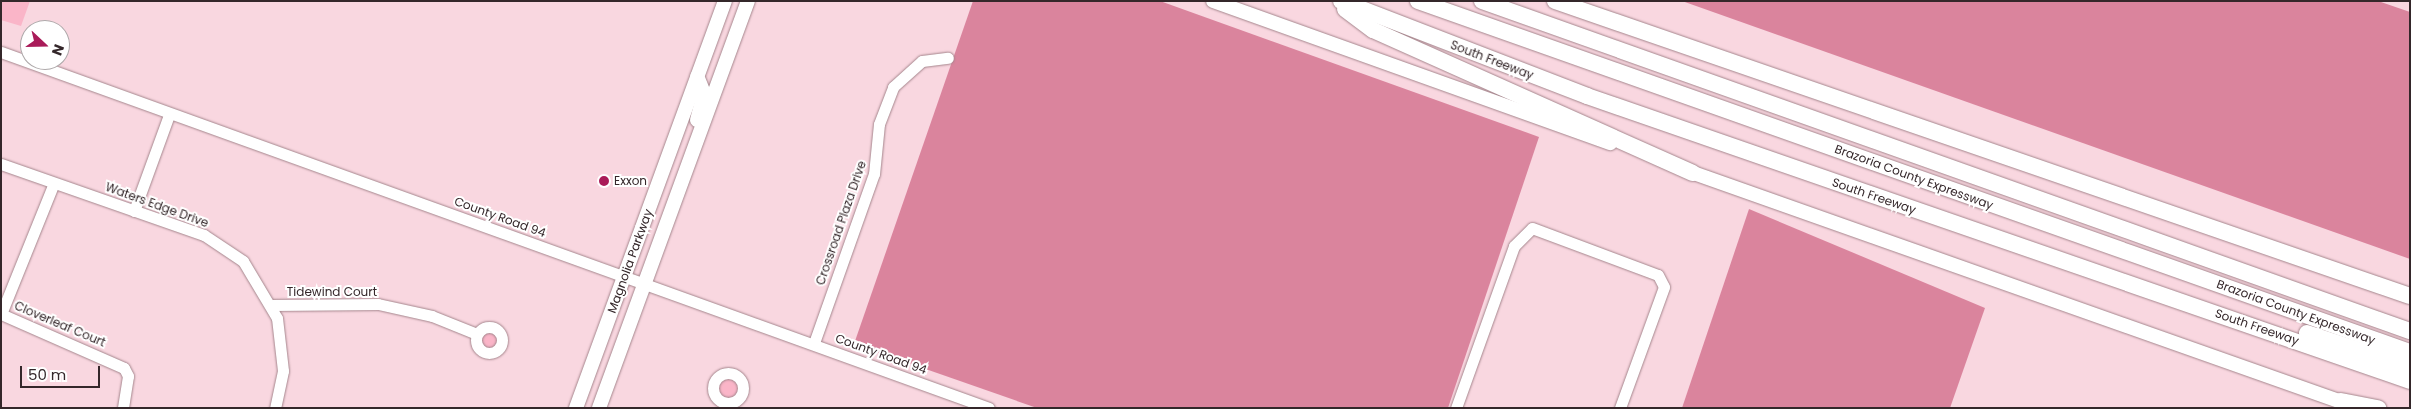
<!DOCTYPE html>
<html>
<head>
<meta charset="utf-8">
<style>
  body { margin:0 }
  #map { position:relative; width:2411px; height:409px; overflow:hidden; background:#f9d7e0; font-family:Poppins,sans-serif }
  div>[style] { position:absolute }
  .green>* { inset:0; background:#fab5c8 }
  .round { border-radius:50% }
  .forest>* { inset:0; background:#da849d }
  .roads { filter:drop-shadow(0 0 1px #a5868d) drop-shadow(0 0 1px #a5868d) }
  .minor>* { height:11px; margin:-5.5px; padding:0 5.5px; transform-origin:5.5px; border-radius:5.5px; background:#fff }
  .minor>.ring { margin:-5.5px; padding:0; box-sizing:content-box; background:none; border:11px solid #fff; border-radius:50% }
  .major>* { height:14px; margin:-7px; padding:0 7px; transform-origin:7px; border-radius:7px; background:#fff }
  .highway>* { height:16px; margin:-8px; padding:0 8px; transform-origin:8px; border-radius:8px; background:#fff }
  .dots>* { width:14px; height:14px; translate:-50% -50%; box-sizing:border-box; border:2px solid #fff; border-radius:50% }
  span { translate:-50% -50%; white-space:nowrap; text-align:center; line-height:1.15; -webkit-text-stroke:4px #fff; paint-order:stroke }
  .street-label { font-size:12px; color:#34272a }
  .poi-label { font-size:12px; color:#34272a }
  .left { translate:0 -50%; text-align:left }
  .frame { position:absolute; inset:0; border:2px solid #34272a; pointer-events:none }
  .north { position:absolute; left:20px; top:20px; width:50px; height:50px; box-sizing:border-box; background:#fff; border:1px solid #aea9aa; border-radius:50%; rotate:111deg; font-size:14px; font-weight:700; line-height:20px; text-align:center; color:#34272a }
  .north::after { content:''; display:block; margin:auto; width:18px; height:22px; background:#a91b59; clip-path:polygon(50% 0,100% 100%,50% 72%,0 100%) }
  .scale { position:absolute; left:20px; top:366px; width:80px; height:22px; box-sizing:border-box; border:2px solid #34272a; border-top:0; padding-left:6px; font-size:15px; line-height:18px; white-space:nowrap; color:#34272a; -webkit-text-stroke:4px #fff; paint-order:stroke }
</style>
</head>
<body>
<div id="map">
  <div class="green">
    <div style="clip-path:polygon(1px 1px,30px 1px,21px 26px,1px 20px)"></div>
    <div class="round" style="left:481px;top:332px;width:16px;height:16px"></div>
    <div class="round" style="left:715px;top:374px;width:26px;height:26px"></div>
  </div>
  <div class="forest">
    <div style="clip-path:polygon(973px 1px,1160px 1px,1539px 137px,1448px 408px,1037px 408px,854px 344px)"></div>
    <div style="clip-path:polygon(1682px 1px,2378px 1px,2410px 12px,2410px 259px)"></div>
    <div style="clip-path:polygon(1749px 209px,1985px 308px,1950px 408px,1682px 408px)"></div>
  </div>
  <div class="roads">
    <div class="minor">
      <div style="left:1px;top:52px;width:1050px;rotate:19.82deg"></div>
      <div style="left:1px;top:164px;width:215px;rotate:19.3deg"></div>
      <div style="left:204px;top:235px;width:47px;rotate:33.7deg"></div>
      <div style="left:243px;top:261px;width:66px;rotate:59.2deg"></div>
      <div style="left:277px;top:318px;width:53px;rotate:83.5deg"></div>
      <div style="left:283px;top:371px;width:38px;rotate:102deg"></div>
      <div style="left:134px;top:211px;width:102px;rotate:-70deg"></div>
      <div style="left:273px;top:305px;width:105px;rotate:-0.5deg"></div>
      <div style="left:378px;top:304px;width:55px;rotate:12.5deg"></div>
      <div style="left:432px;top:316px;width:48px;rotate:21.8deg"></div>
      <div style="left:1px;top:314px;width:134px;rotate:23.7deg"></div>
      <div style="left:124px;top:368px;width:9px;rotate:63deg"></div>
      <div style="left:128px;top:376px;width:32px;rotate:99deg"></div>
      <div style="left:1px;top:314px;width:141px;rotate:-68deg"></div>
      <div class="ring" style="left:476px;top:327px;width:15px;height:15px"></div>
      <div style="left:814px;top:343px;width:179px;rotate:-70.5deg"></div>
      <div style="left:874px;top:174px;width:50px;rotate:-84.3deg"></div>
      <div style="left:879px;top:124px;width:40px;rotate:-69deg"></div>
      <div style="left:893px;top:87px;width:39px;rotate:-42deg"></div>
      <div style="left:922px;top:61px;width:26px;rotate:-7deg"></div>
      <div class="ring" style="left:713px;top:373px;width:19px;height:19px"></div>
      <div style="left:1456px;top:408px;width:172px;rotate:-70.3deg"></div>
      <div style="left:1514px;top:246px;width:25px;rotate:-45deg"></div>
      <div style="left:1532px;top:228px;width:134px;rotate:20.5deg"></div>
      <div style="left:1658px;top:275px;width:13px;rotate:63deg"></div>
      <div style="left:1664px;top:287px;width:129px;rotate:110deg"></div>
    </div>
    <div class="major">
      <div style="left:1213px;top:1px;width:422px;rotate:19.7deg"></div>
      <div style="left:697px;top:120px;width:28px;rotate:-75deg"></div>
      <div style="left:704px;top:93px;width:18px;rotate:-112deg"></div>
      <div style="left:1685px;top:170px;width:705px;rotate:19.46deg"></div>
      <div style="left:576px;top:408px;width:433px;rotate:-69.9deg"></div>
      <div style="left:599px;top:408px;width:433px;rotate:-69.9deg"></div>
    </div>
    <div class="highway">
      <div style="left:1341px;top:1px;width:264px;rotate:21.1deg"></div>
      <div style="left:1587px;top:96px;width:871px;rotate:19.1deg"></div>
      <div style="left:1418px;top:1px;width:1052px;rotate:19.49deg"></div>
      <div style="left:1482px;top:1px;width:985px;rotate:19.58deg"></div>
      <div style="left:1555px;top:1px;width:904px;rotate:19.04deg"></div>
      <div style="left:1345px;top:9px;width:35px;rotate:37deg"></div>
      <div style="left:1373px;top:30px;width:350px;rotate:24.1deg"></div>
      <div style="left:2307px;top:333px;width:108px;rotate:18.3deg"></div>
      <div style="left:2341px;top:401px;width:38px;rotate:11deg"></div>
    </div>
  </div>
  <div class="dots">
    <div style="left:604px;top:181px;background:#a91b59"></div>
  </div>
  <div class="street-label">
    <span style="left:1492px;top:60px;rotate:21deg">South Freeway</span>
    <span style="left:1914px;top:177px;rotate:20deg">Brazoria County Expressway</span>
    <span style="left:1874px;top:196px;rotate:19deg">South Freeway</span>
    <span style="left:157px;top:205px;rotate:20deg">Waters Edge Drive</span>
    <span style="left:500px;top:217px;rotate:20deg">County Road 94</span>
    <span style="left:841px;top:223px;rotate:-71deg">Crossroad Plaza Drive</span>
    <span style="left:630px;top:261px;rotate:-70deg">Magnolia Parkway</span>
    <span style="left:332px;top:292px">Tidewind Court</span>
    <span style="left:2296px;top:312px;rotate:20deg">Brazoria County Expressway</span>
    <span style="left:60px;top:324px;rotate:23deg">Cloverleaf Court</span>
    <span style="left:2257px;top:327px;rotate:19deg">South Freeway</span>
    <span style="left:881px;top:354px;rotate:20deg">County Road 94</span>
  </div>
  <div class="poi-label">
    <span class="left" style="left:614px;top:181px">Exxon</span>
  </div>
  <div class="frame"></div>
  <div class="north">N</div>
  <div class="scale">50 m</div>
</div>
</body>
</html>
